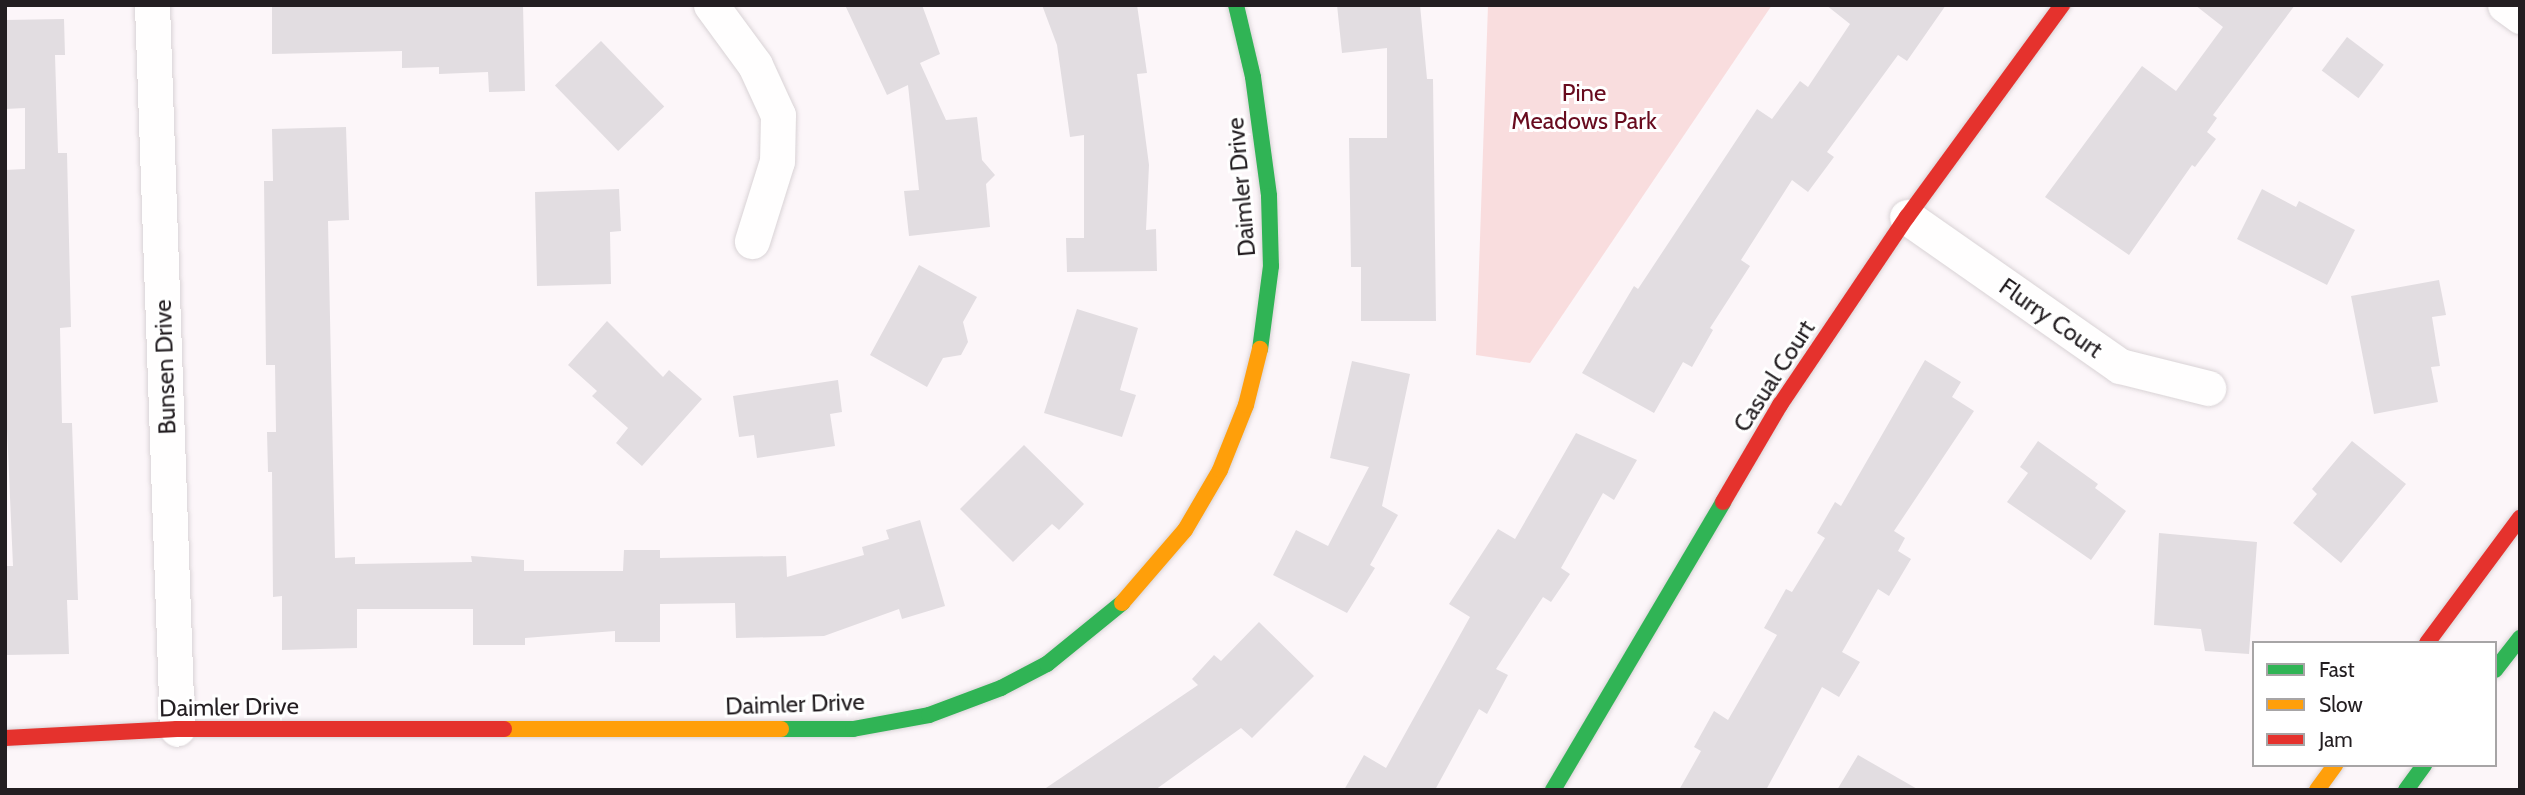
<!DOCTYPE html>
<html>
<head>
<meta charset="utf-8">
<style>
  body { margin:0 }
  #map { position:relative; width:2525px; height:795px; overflow:hidden; background:#fcf6f9; font-family:Cabin,sans-serif }
  div>[style] { position:absolute }
  .green>* { inset:0; background:#f9ddde }
  .building>* { inset:0; background:#e2dde1; transform-origin:0 0 }
  .roads { filter:drop-shadow(0 0 2px #d9d3d6) drop-shadow(0 0 2px #d9d3d6) }
  .street>* { height:35px; margin:-17.5px; padding:0 17.5px; transform-origin:17.5px; border-radius:17.5px; background:#fffefe }
  .fast>* { height:16px; margin:-8px; padding:0 8px; transform-origin:8px; border-radius:8px; background:#30b455 }
  .slow>* { height:16px; margin:-8px; padding:0 8px; transform-origin:8px; border-radius:8px; background:#ff9f0a }
  .jam>* { height:16px; margin:-8px; padding:0 8px; transform-origin:8px; border-radius:8px; background:#e5322d }
  span { translate:-50% -50%; white-space:nowrap; text-align:center; line-height:1.15; -webkit-text-stroke:6px #fff; paint-order:stroke }
  .park-label { font-size:24px; color:#680b1e }
  .street-label { font-size:24px; color:#231e21 }
  .frame { position:absolute; inset:0; border:7px solid #231e21; pointer-events:none }
  .legend { position:absolute; left:2252px; top:641px; width:245px; height:126px; box-sizing:border-box; background:#fff; border:2px solid #a7a5a6; margin:0; padding:9px 12px; list-style:none; font-size:21px; color:#231e21 }
  .legend li { display:flex; align-items:center; gap:14px; height:35px }
  .legend b { width:35px; border:2px solid #a7a5a6 }
</style>
</head>
<body>
<div id="map">
  <div class="green">
    <div style="clip-path:polygon(1488px 5px,1772px 5px,1530px 363px,1476px 355px)"></div>
  </div>
  <div class="building">
    <div style="clip-path:polygon(272px 5px,523px 5px,525px 91px,489px 92px,488px 72px,439px 74px,439px 67px,402px 68px,402px 51px,272px 54px)"></div>
    <div style="clip-path:polygon(845px 5px,922px 5px,940px 54px,920px 63px,946px 120px,977px 117px,982px 160px,995px 175px,986px 184px,990px 227px,909px 236px,904px 191px,919px 190px,908px 85px,887px 95px)"></div>
    <div style="clip-path:polygon(1042px 5px,1137px 5px,1147px 73px,1137px 74px,1149px 165px,1146px 230px,1156px 229px,1157px 271px,1067px 272px,1066px 238px,1084px 238px,1084px 135px,1070px 137px,1057px 45px)"></div>
    <div style="clip-path:polygon(1337px 5px,1420px 5px,1427px 79px,1433px 79px,1436px 321px,1361px 321px,1361px 267px,1351px 267px,1349px 138px,1387px 138px,1387px 48px,1342px 53px)"></div>
    <div style="clip-path:polygon(1826px 5px,1946px 5px,1907px 61px,1898px 55px,1827px 152px,1834px 157px,1808px 192px,1792px 180px,1741px 260px,1750px 266px,1710px 328px,1713px 330px,1692px 367px,1683px 362px,1654px 413px,1582px 373px,1634px 286px,1638px 289px,1757px 109px,1772px 119px,1800px 81px,1808px 87px,1850px 24px)"></div>
    <div style="clip-path:polygon(2195px 5px,2295px 5px,2213px 115px,2217px 118px,2207px 132px,2216px 139px,2195px 167px,2192px 165px,2129px 255px,2045px 197px,2142px 66px,2176px 91px,2223px 27px)"></div>
    <div style="clip-path:polygon(64px 19px,65px 55px,55px 55px,58px 153px,67px 153px,71px 327px,60px 328px,62px 423px,72px 423px,78px 600px,67px 600px,69px 654px,5px 655px,5px 566px,13px 566px,5px 383px,5px 170px,25px 169px,25px 108px,5px 109px,5px 20px)"></div>
    <div style="left:2347px;top:37px;width:46px;height:42px;rotate:37deg"></div>
    <div style="left:601px;top:41px;width:91px;height:64px;rotate:46deg"></div>
    <div style="clip-path:polygon(346px 127px,349px 220px,328px 221px,335px 558px,355px 557px,355px 564px,472px 562px,471px 556px,524px 560px,524px 571px,623px 571px,624px 550px,660px 550px,660px 558px,786px 556px,787px 577px,864px 555px,862px 547px,889px 539px,886px 530px,920px 520px,945px 606px,902px 619px,899px 609px,824px 636px,736px 638px,735px 603px,660px 604px,660px 642px,615px 642px,615px 631px,525px 638px,525px 645px,473px 645px,473px 609px,357px 609px,357px 648px,282px 650px,282px 596px,273px 597px,272px 472px,268px 472px,267px 432px,276px 432px,275px 365px,266px 365px,264px 181px,273px 181px,272px 129px)"></div>
    <div style="clip-path:polygon(619px 189px,621px 231px,610px 232px,611px 284px,537px 286px,535px 192px)"></div>
    <div style="clip-path:polygon(2262px 189px,2296px 207px,2299px 201px,2355px 230px,2327px 285px,2237px 239px)"></div>
    <div style="clip-path:polygon(919px 265px,977px 297px,963px 322px,968px 342px,961px 355px,943px 358px,927px 387px,870px 355px)"></div>
    <div style="clip-path:polygon(2439px 280px,2446px 315px,2432px 317px,2440px 366px,2431px 367px,2438px 402px,2374px 414px,2351px 296px)"></div>
    <div style="clip-path:polygon(1077px 309px,1138px 328px,1120px 390px,1136px 395px,1122px 437px,1044px 413px)"></div>
    <div style="clip-path:polygon(607px 321px,663px 377px,669px 370px,702px 399px,642px 466px,616px 443px,628px 428px,592px 396px,597px 391px,568px 365px)"></div>
    <div style="clip-path:polygon(1925px 360px,1961px 382px,1952px 397px,1974px 411px,1894px 531px,1905px 538px,1898px 551px,1911px 559px,1889px 596px,1878px 589px,1842px 652px,1860px 662px,1839px 697px,1822px 687px,1766px 790px,1679px 790px,1701px 751px,1694px 747px,1714px 711px,1728px 720px,1777px 635px,1764px 628px,1786px 589px,1792px 592px,1825px 538px,1817px 533px,1835px 502px,1841px 506px)"></div>
    <div style="clip-path:polygon(1352px 361px,1410px 374px,1382px 506px,1398px 515px,1370px 565px,1375px 568px,1347px 613px,1273px 575px,1296px 530px,1328px 546px,1369px 467px,1330px 458px)"></div>
    <div style="clip-path:polygon(838px 380px,842px 412px,830px 414px,835px 446px,757px 458px,754px 435px,739px 437px,733px 396px)"></div>
    <div style="clip-path:polygon(1576px 433px,1637px 460px,1614px 500px,1603px 493px,1561px 568px,1570px 574px,1551px 602px,1543px 597px,1496px 669px,1508px 675px,1487px 714px,1479px 709px,1435px 790px,1344px 790px,1364px 755px,1386px 768px,1470px 617px,1449px 604px,1498px 529px,1515px 539px)"></div>
    <div style="clip-path:polygon(2038px 441px,2098px 484px,2095px 488px,2126px 511px,2091px 560px,2007px 502px,2028px 473px,2020px 467px)"></div>
    <div style="clip-path:polygon(2352px 441px,2406px 484px,2341px 563px,2293px 523px,2317px 494px,2312px 489px)"></div>
    <div style="clip-path:polygon(1024px 445px,1084px 504px,1059px 530px,1052px 524px,1013px 562px,960px 509px)"></div>
    <div style="clip-path:polygon(2159px 533px,2257px 542px,2249px 654px,2205px 651px,2201px 629px,2154px 625px)"></div>
    <div style="clip-path:polygon(1259px 622px,1314px 676px,1252px 738px,1241px 728px,1155px 790px,1043px 790px,1198px 685px,1192px 679px,1214px 655px,1221px 661px)"></div>
    <div style="clip-path:polygon(1858px 755px,1919px 790px,1837px 790px)"></div>
  </div>
  <div class="roads">
    <div class="street">
      <div style="left:152px;top:5px;width:724px;rotate:88.02deg"></div>
      <div style="left:711px;top:5px;width:74px;rotate:53.7deg"></div>
      <div style="left:755px;top:65px;width:55px;rotate:65.3deg"></div>
      <div style="left:778px;top:115px;width:46px;rotate:91.2deg"></div>
      <div style="left:777px;top:161px;width:84px;rotate:107.4deg"></div>
      <div style="left:2505px;top:5px;width:19px;rotate:36deg"></div>
      <div style="left:1907px;top:217px;width:260px;rotate:35deg"></div>
      <div style="left:2120px;top:366px;width:91px;rotate:14deg"></div>
    </div>
    <div class="fast">
      <div style="left:1236px;top:5px;width:74px;rotate:76.7deg"></div>
      <div style="left:1253px;top:77px;width:120px;rotate:82.3deg"></div>
      <div style="left:1269px;top:196px;width:70px;rotate:88.4deg"></div>
      <div style="left:1271px;top:266px;width:84px;rotate:97.5deg"></div>
      <div style="left:2495px;top:670px;width:41px;rotate:-52deg"></div>
      <div style="left:781px;top:729px;width:72px"></div>
      <div style="left:853px;top:729px;width:77px;rotate:-10.4deg"></div>
      <div style="left:929px;top:715px;width:77px;rotate:-20.6deg"></div>
      <div style="left:1001px;top:688px;width:52px;rotate:-27.6deg"></div>
      <div style="left:1047px;top:664px;width:97px;rotate:-39.1deg"></div>
      <div style="left:1553px;top:790px;width:334px;rotate:-59.4deg"></div>
      <div style="left:2406px;top:790px;width:31px;rotate:-54deg"></div>
    </div>
    <div class="slow">
      <div style="left:1122px;top:603px;width:96px;rotate:-49.2deg"></div>
      <div style="left:1185px;top:530px;width:69px;rotate:-59.7deg"></div>
      <div style="left:1220px;top:470px;width:70px;rotate:-68.2deg"></div>
      <div style="left:1246px;top:405px;width:58px;rotate:-76deg"></div>
      <div style="left:504px;top:729px;width:277px"></div>
      <div style="left:2317px;top:790px;width:31px;rotate:-54deg"></div>
    </div>
    <div class="jam">
      <div style="left:1723px;top:502px;width:113px;rotate:-59.6deg"></div>
      <div style="left:1780px;top:405px;width:227px;rotate:-56deg"></div>
      <div style="left:1907px;top:217px;width:263px;rotate:-53.8deg"></div>
      <div style="left:2427px;top:643px;width:156px;rotate:-53.4deg"></div>
      <div style="left:5px;top:738px;width:172px;rotate:-3deg"></div>
      <div style="left:177px;top:729px;width:327px"></div>
    </div>
  </div>
  <div class="park-label">
    <span style="left:1584px;top:107px">Pine<br>Meadows Park</span>
  </div>
  <div class="street-label">
    <span style="left:1241px;top:187px;rotate:-95deg">Daimler Drive</span>
    <span style="left:2051px;top:318px;rotate:35deg">Flurry Court</span>
    <span style="left:165px;top:367px;rotate:-92deg">Bunsen Drive</span>
    <span style="left:1774px;top:376px;rotate:-57deg">Casual Court</span>
    <span style="left:795px;top:704px;rotate:-2deg">Daimler Drive</span>
    <span style="left:229px;top:707px;rotate:-1deg">Daimler Drive</span>
  </div>
  <div class="frame"></div>
  <ul class="legend">
  <li><b style="height:9px;background:#30b455"></b>Fast</li>
  <li><b style="height:9px;background:#ff9f0a"></b>Slow</li>
  <li><b style="height:9px;background:#e5322d"></b>Jam</li>
  </ul>
</div>
</body>
</html>
